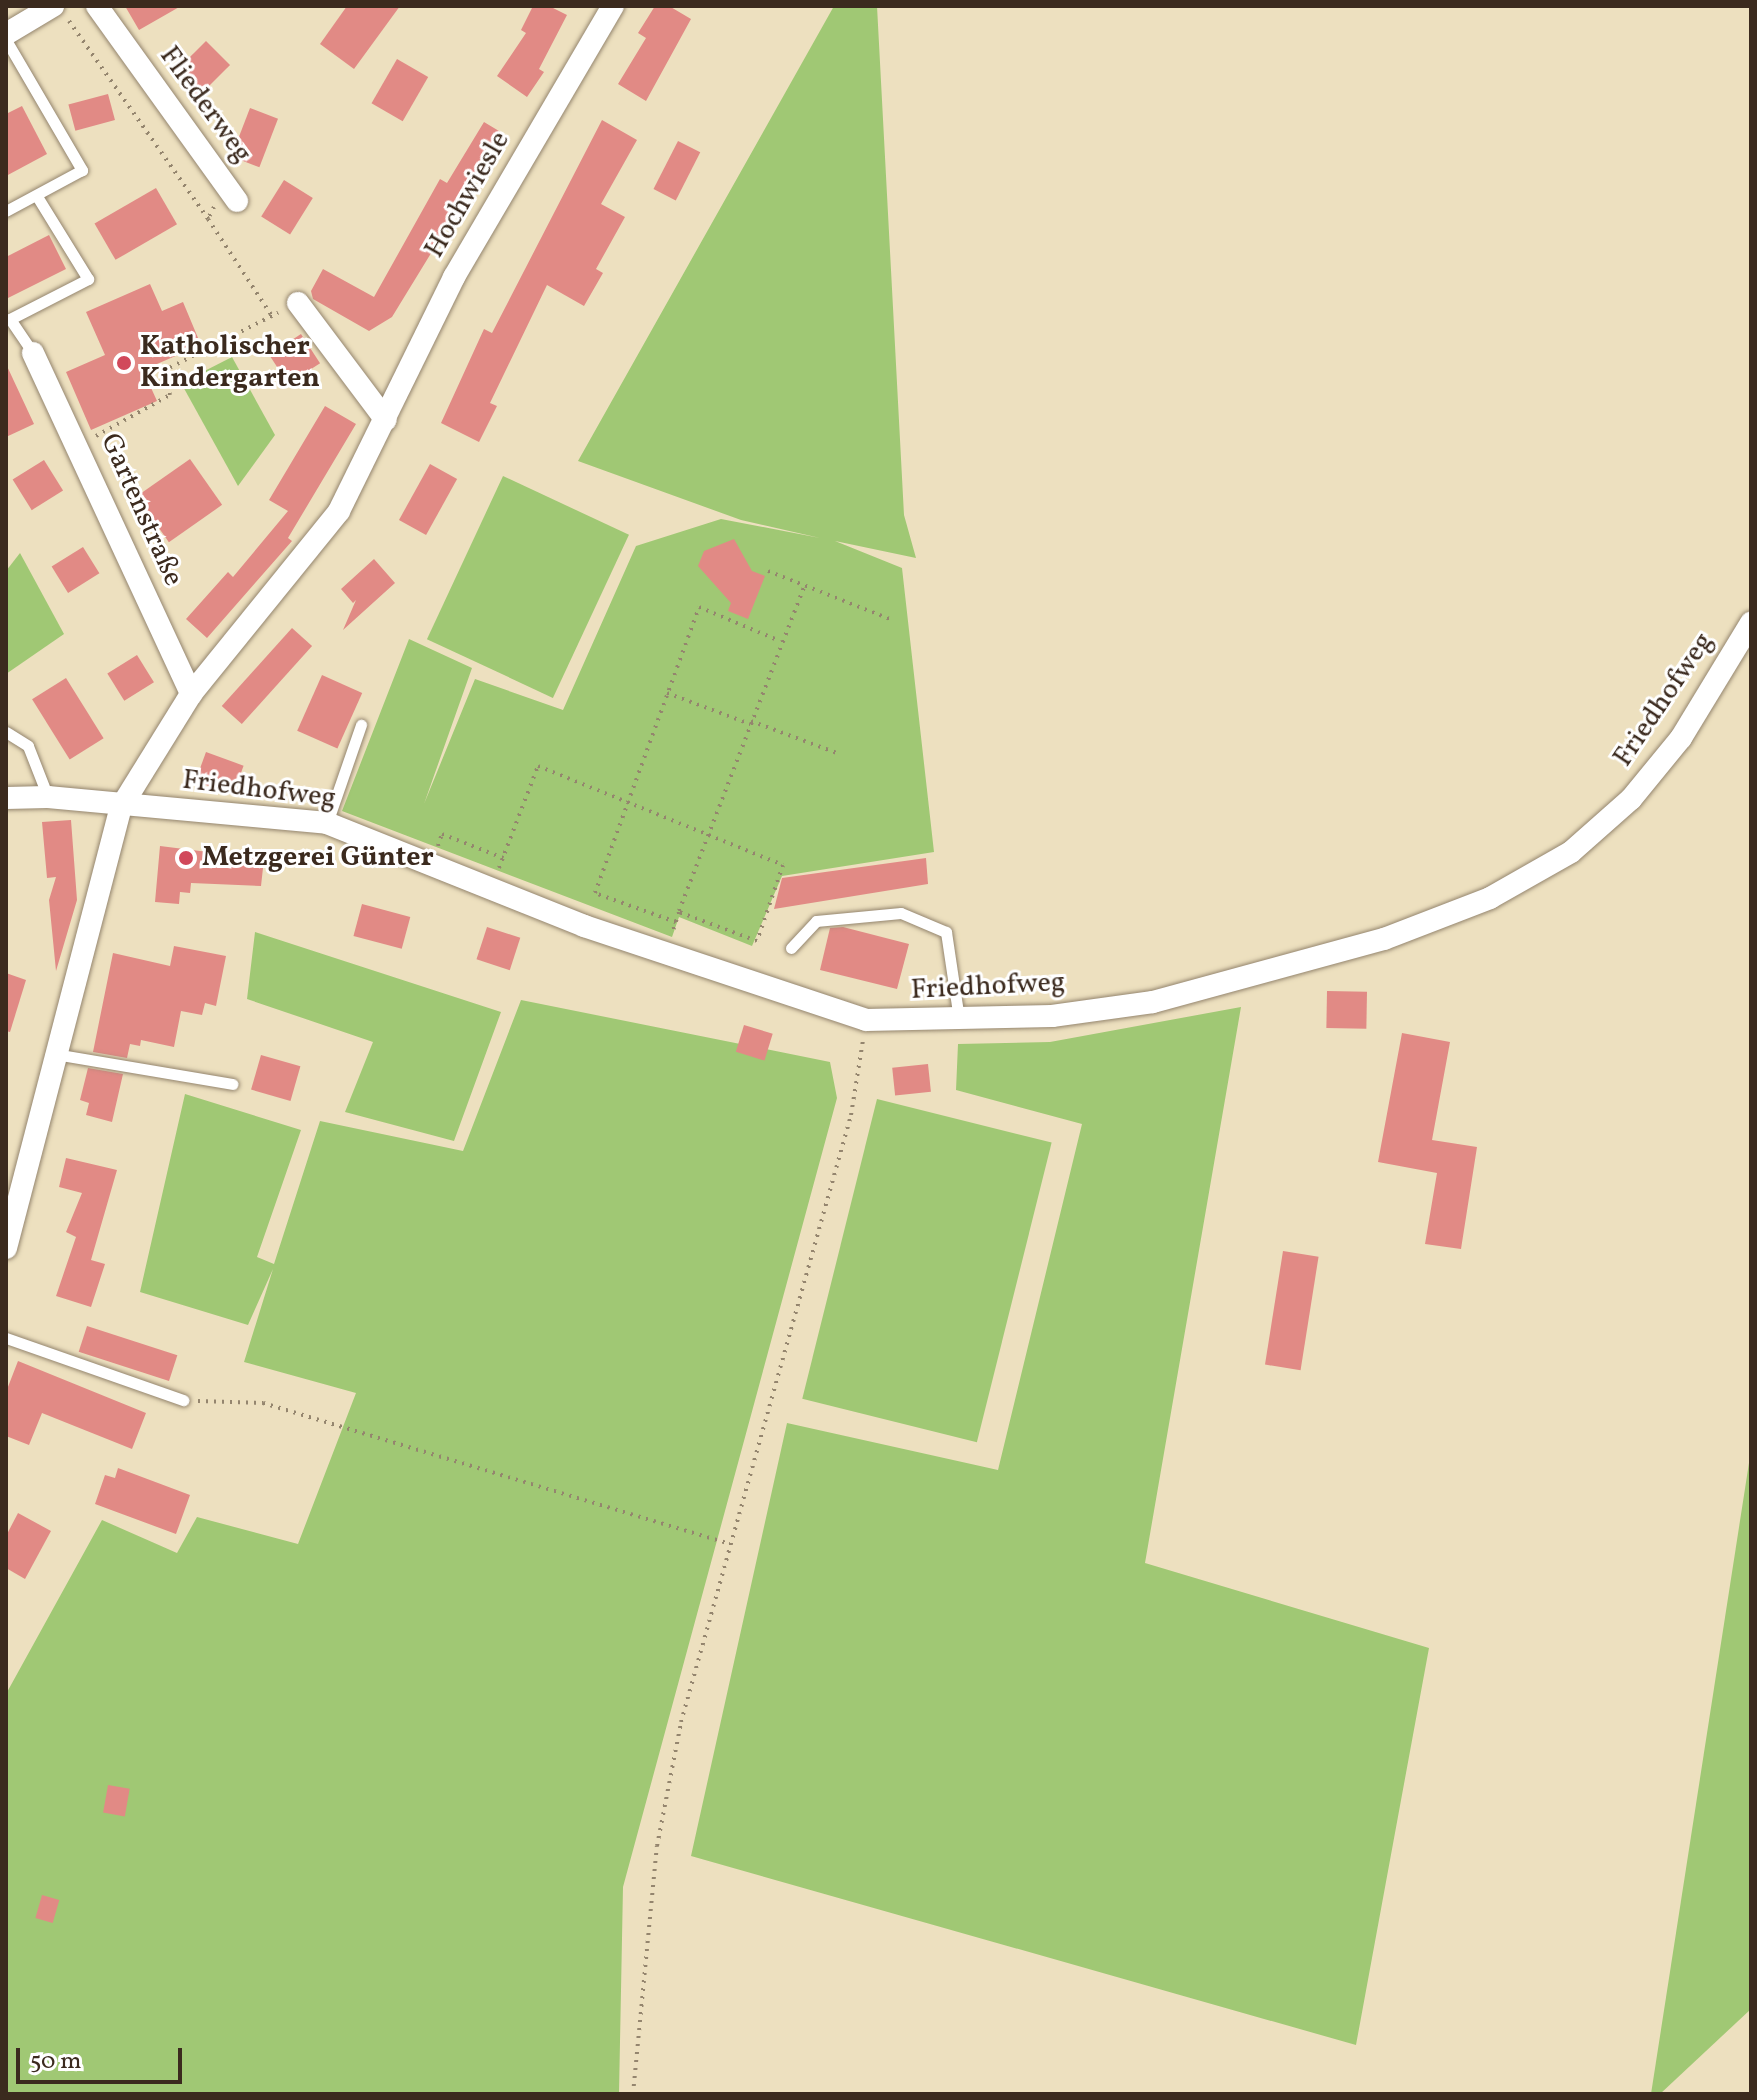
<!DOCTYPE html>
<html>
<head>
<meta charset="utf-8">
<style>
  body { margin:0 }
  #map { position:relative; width:1757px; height:2100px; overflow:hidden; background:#ede0bf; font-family:Vollkorn,serif }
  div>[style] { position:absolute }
  .green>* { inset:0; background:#a0c874; transform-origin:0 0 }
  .building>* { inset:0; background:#e18a85; transform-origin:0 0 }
  .path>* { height:4px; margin-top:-2px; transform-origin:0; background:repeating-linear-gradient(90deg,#94856e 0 2px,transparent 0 8px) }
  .roads { filter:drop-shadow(0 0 2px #94856e) drop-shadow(0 0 2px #94856e) }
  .lane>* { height:11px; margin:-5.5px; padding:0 5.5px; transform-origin:5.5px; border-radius:5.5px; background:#fff }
  .street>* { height:22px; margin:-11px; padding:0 11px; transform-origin:11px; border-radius:11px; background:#fff }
  .dots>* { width:22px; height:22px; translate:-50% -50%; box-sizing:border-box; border:4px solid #fff; border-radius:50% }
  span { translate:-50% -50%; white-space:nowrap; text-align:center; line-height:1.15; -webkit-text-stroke:6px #fff; paint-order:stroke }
  .street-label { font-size:28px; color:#3b2a1e }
  .poi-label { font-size:28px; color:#3b2a1e; font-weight:700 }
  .left { translate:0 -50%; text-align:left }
  .frame { position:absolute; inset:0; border:8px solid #3b2a1e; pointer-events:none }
  .scale { position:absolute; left:16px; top:2048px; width:166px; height:36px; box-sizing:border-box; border:4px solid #3b2a1e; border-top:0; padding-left:10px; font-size:24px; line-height:28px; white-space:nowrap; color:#3b2a1e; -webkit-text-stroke:6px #fff; paint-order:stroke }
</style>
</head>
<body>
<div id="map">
  <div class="green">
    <div style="clip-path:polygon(834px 6px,877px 6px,904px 515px,916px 558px,835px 541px,902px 568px,934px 852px,782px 876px,752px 946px,679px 917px,672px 937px,342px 811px,409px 639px,472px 668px,424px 804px,475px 679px,563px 710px,636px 546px,721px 519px,820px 538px,741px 520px,578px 461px)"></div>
    <div style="clip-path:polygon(232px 357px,275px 435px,238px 486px,181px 383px)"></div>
    <div style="left:503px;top:476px;width:139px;height:180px;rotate:25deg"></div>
    <div style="clip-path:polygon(20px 553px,64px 634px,6px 674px,6px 571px)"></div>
    <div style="clip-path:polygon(255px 932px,501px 1012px,454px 1141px,345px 1112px,373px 1042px,247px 999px)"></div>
    <div style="clip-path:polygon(521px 1000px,830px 1062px,837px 1098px,623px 1887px,619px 2094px,6px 2094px,6px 1694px,102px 1520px,177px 1553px,197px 1517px,298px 1544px,356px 1393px,244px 1362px,273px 1269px,248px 1325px,140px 1292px,185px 1094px,301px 1130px,257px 1257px,274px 1264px,320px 1121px,463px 1151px)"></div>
    <div style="clip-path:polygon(1241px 1007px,1145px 1563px,1429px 1648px,1356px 2045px,691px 1856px,787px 1423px,998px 1470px,1082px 1124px,956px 1090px,958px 1044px,1050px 1042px)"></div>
    <div style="left:877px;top:1099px;width:180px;height:309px;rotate:14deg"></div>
    <div style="clip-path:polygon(1751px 1450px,1751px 2009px,1660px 2094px,1651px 2094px)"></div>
  </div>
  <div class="building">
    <div style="clip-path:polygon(125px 6px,181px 6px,139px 30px)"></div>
    <div style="clip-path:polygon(347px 6px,400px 6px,354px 69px,320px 44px)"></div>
    <div style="clip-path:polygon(533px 6px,549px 6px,567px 15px,539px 69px,544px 72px,527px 97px,497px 76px,526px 33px,521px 30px)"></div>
    <div style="clip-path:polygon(655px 6px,669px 6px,691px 19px,646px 101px,618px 84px,646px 38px,638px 33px)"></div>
    <div style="left:206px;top:41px;width:34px;height:45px;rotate:45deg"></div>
    <div style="left:397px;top:59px;width:36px;height:51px;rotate:30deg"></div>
    <div style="left:108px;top:94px;width:27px;height:41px;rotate:75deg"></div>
    <div style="clip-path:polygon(22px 106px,47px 154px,6px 176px,6px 114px)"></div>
    <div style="left:250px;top:108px;width:30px;height:52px;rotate:21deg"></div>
    <div style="clip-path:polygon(602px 120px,637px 140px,601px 204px,625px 217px,596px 269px,603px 273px,584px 306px,547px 285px,490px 403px,497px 406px,479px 442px,441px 423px,484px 329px,492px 333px)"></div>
    <div style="clip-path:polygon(484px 122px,504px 134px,392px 317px,369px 331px,313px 299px,311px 291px,323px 269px,374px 297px,440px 179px,447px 183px)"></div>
    <div style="left:678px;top:141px;width:25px;height:54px;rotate:27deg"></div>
    <div style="left:284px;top:180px;width:34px;height:43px;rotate:32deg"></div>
    <div style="left:156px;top:188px;width:42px;height:71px;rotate:60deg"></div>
    <div style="clip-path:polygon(49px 235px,66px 269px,6px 299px,6px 257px)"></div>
    <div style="clip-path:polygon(150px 284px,162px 311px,183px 302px,201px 345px,143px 370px,157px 401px,91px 430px,66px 372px,105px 355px,86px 312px)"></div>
    <div style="left:301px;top:334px;width:35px;height:38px;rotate:57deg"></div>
    <div style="clip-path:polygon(6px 364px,34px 424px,6px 437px)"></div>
    <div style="clip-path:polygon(325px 406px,356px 424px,288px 538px,292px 541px,207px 638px,186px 619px,228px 572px,233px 577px,288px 511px,269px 500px)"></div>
    <div style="left:190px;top:459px;width:56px;height:65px;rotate:55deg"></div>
    <div style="left:44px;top:460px;width:36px;height:37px;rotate:58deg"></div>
    <div style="left:430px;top:464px;width:31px;height:64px;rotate:29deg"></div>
    <div style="clip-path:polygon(734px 539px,752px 571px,765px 576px,748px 619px,728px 611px,731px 603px,698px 566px,704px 551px)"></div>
    <div style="left:83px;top:547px;width:31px;height:37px;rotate:58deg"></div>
    <div style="clip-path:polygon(374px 559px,395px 583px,343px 630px,356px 600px,353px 603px,341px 589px)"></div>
    <div style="left:292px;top:628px;width:27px;height:105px;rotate:42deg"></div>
    <div style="left:137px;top:655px;width:32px;height:35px;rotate:58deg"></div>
    <div style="left:322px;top:675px;width:44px;height:61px;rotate:24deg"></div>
    <div style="left:66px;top:678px;width:71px;height:40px;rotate:58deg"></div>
    <div style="left:206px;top:752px;width:40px;height:31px;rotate:20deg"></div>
    <div style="clip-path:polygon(71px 820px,77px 900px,56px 971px,49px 900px,56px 877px,47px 878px,42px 822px)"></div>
    <div style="clip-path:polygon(160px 846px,264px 859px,261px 886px,191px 883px,190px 893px,180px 892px,179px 904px,155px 902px)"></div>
    <div style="clip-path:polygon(926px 858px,928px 884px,774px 909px,782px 878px)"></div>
    <div style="left:362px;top:904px;width:50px;height:33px;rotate:15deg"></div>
    <div style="left:487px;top:927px;width:35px;height:34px;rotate:18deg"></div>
    <div style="clip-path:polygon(843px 927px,909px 944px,897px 989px,820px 970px,830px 928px)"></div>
    <div style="clip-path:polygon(174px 946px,226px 956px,216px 1006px,205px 1003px,202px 1015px,181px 1011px,174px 1047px,141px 1040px,140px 1046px,130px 1044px,127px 1058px,93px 1052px,113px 953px,170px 966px)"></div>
    <div style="clip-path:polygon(6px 973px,26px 980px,10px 1032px,6px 1031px)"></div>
    <div style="left:1327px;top:991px;width:40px;height:37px;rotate:1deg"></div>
    <div style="left:744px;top:1025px;width:30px;height:28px;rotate:17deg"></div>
    <div style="clip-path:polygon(1402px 1033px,1450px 1042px,1432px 1140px,1477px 1147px,1461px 1249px,1425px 1244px,1437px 1173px,1378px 1162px)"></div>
    <div style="left:261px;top:1055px;width:41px;height:36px;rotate:16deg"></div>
    <div style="left:928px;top:1064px;width:28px;height:36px;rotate:84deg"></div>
    <div style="clip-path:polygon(88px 1068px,123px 1074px,112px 1122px,86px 1115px,89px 1103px,80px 1100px)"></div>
    <div style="clip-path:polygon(66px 1158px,117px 1170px,91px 1260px,105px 1264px,91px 1307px,56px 1296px,76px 1237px,66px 1232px,82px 1193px,59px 1187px)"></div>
    <div style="left:1283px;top:1251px;width:36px;height:115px;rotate:9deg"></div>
    <div style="left:87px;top:1326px;width:95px;height:27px;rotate:18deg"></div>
    <div style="clip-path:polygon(18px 1361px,146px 1413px,132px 1449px,42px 1413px,29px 1445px,6px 1436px,6px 1392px)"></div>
    <div style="clip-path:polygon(118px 1468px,190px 1495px,176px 1534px,95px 1504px,105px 1475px,115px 1478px)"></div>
    <div style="clip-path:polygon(18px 1513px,51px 1531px,25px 1579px,6px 1568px,6px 1536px)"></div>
    <div style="left:108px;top:1785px;width:22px;height:28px;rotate:10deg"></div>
    <div style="left:42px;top:1895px;width:18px;height:24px;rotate:16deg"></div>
  </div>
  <div class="path">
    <div style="left:69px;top:21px;width:242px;rotate:54.9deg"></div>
    <div style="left:214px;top:207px;width:13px;rotate:117deg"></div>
    <div style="left:208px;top:219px;width:116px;rotate:56.6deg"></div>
    <div style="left:96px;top:436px;width:85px;rotate:-29deg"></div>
    <div style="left:170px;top:395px;width:25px;rotate:-106deg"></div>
    <div style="left:163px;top:371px;width:129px;rotate:-26.8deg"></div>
    <div style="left:768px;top:571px;width:131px;rotate:21.5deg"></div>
    <div style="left:667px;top:693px;width:89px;rotate:20.5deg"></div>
    <div style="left:751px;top:721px;width:92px;rotate:20.4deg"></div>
    <div style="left:438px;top:846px;width:13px;rotate:-72deg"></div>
    <div style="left:442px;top:834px;width:66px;rotate:21.5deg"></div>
    <div style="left:499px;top:868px;width:109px;rotate:-69.1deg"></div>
    <div style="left:538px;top:766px;width:264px;rotate:22deg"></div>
    <div style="left:783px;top:865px;width:80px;rotate:108.9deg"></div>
    <div style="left:757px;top:941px;width:83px;rotate:-159.6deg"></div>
    <div style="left:679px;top:912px;width:22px;rotate:108deg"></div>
    <div style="left:679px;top:911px;width:350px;rotate:-68.9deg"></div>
    <div style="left:676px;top:922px;width:86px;rotate:-160.3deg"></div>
    <div style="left:595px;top:893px;width:304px;rotate:-70deg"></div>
    <div style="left:699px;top:607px;width:88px;rotate:22.8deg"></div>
    <div style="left:198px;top:1401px;width:65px;rotate:1.8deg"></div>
    <div style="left:263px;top:1403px;width:485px;rotate:16.8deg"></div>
    <div style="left:633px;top:2094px;width:249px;rotate:-84.5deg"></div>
    <div style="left:657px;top:1846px;width:126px;rotate:-79deg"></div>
    <div style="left:681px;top:1722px;width:630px;rotate:-74.35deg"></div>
    <div style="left:851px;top:1115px;width:76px;rotate:-80.9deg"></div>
  </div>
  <div class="roads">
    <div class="lane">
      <div style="left:6px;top:40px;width:151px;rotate:59.7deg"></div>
      <div style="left:82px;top:170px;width:86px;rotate:151.7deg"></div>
      <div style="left:33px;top:353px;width:41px;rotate:-124.1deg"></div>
      <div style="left:10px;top:319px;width:88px;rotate:-27.1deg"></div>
      <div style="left:88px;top:279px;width:95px;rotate:-121.7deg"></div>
      <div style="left:6px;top:732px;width:26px;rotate:32deg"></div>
      <div style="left:28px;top:746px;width:55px;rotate:68.6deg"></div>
      <div style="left:327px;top:823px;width:104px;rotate:-70.9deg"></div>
      <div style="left:791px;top:948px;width:37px;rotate:-47deg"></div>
      <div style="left:816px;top:921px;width:85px;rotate:-5.4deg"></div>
      <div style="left:901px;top:913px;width:49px;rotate:22.9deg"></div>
      <div style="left:946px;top:932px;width:88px;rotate:81.5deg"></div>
      <div style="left:55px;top:1054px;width:180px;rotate:9.6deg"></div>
      <div style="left:6px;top:1338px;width:188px;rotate:19.3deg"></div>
    </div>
    <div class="street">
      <div style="left:97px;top:6px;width:240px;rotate:54.3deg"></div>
      <div style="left:6px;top:34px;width:55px;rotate:-30.8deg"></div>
      <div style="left:298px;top:303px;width:146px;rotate:53.1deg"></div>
      <div style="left:33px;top:353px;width:376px;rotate:65.1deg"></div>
      <div style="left:6px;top:798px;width:42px;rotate:-1.4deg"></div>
      <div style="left:48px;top:797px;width:280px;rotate:5.3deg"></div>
      <div style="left:327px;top:823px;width:277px;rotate:21.8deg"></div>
      <div style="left:584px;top:926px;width:297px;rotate:18.4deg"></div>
      <div style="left:866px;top:1020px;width:186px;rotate:-1.2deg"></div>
      <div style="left:1052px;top:1016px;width:102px;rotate:-7.9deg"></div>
      <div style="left:1153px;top:1002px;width:239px;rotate:-15.3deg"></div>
      <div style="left:1384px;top:939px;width:114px;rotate:-21.1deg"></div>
      <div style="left:1490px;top:898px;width:93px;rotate:-29.6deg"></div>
      <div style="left:1571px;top:852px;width:80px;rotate:-41.5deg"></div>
      <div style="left:1631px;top:799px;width:79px;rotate:-50.7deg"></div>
      <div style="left:1681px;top:738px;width:135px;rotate:-58.7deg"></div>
      <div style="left:6px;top:1248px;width:456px;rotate:-75.4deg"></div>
      <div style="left:121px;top:807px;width:133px;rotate:-58.2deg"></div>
      <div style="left:191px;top:694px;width:235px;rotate:-51deg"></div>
      <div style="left:339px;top:511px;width:261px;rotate:-63.8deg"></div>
      <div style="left:454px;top:277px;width:314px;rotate:-59.6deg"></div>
    </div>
  </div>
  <div class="dots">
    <div style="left:124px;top:363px;background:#d1495b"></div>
    <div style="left:186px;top:858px;background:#d1495b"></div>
  </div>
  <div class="street-label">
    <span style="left:205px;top:105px;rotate:54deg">Fliederweg</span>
    <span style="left:468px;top:195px;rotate:-60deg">Hochwiesle</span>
    <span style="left:141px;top:510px;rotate:66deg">Gartenstraße</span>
    <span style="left:1664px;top:700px;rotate:-56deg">Friedhofweg</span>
    <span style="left:259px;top:790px;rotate:7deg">Friedhofweg</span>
    <span style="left:988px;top:987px;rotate:-3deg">Friedhofweg</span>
  </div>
  <div class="poi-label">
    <span class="left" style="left:140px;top:363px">Katholischer<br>Kindergarten</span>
    <span class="left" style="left:202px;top:858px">Metzgerei Günter</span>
  </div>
  <div class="frame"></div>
  <div class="scale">50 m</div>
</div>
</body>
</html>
